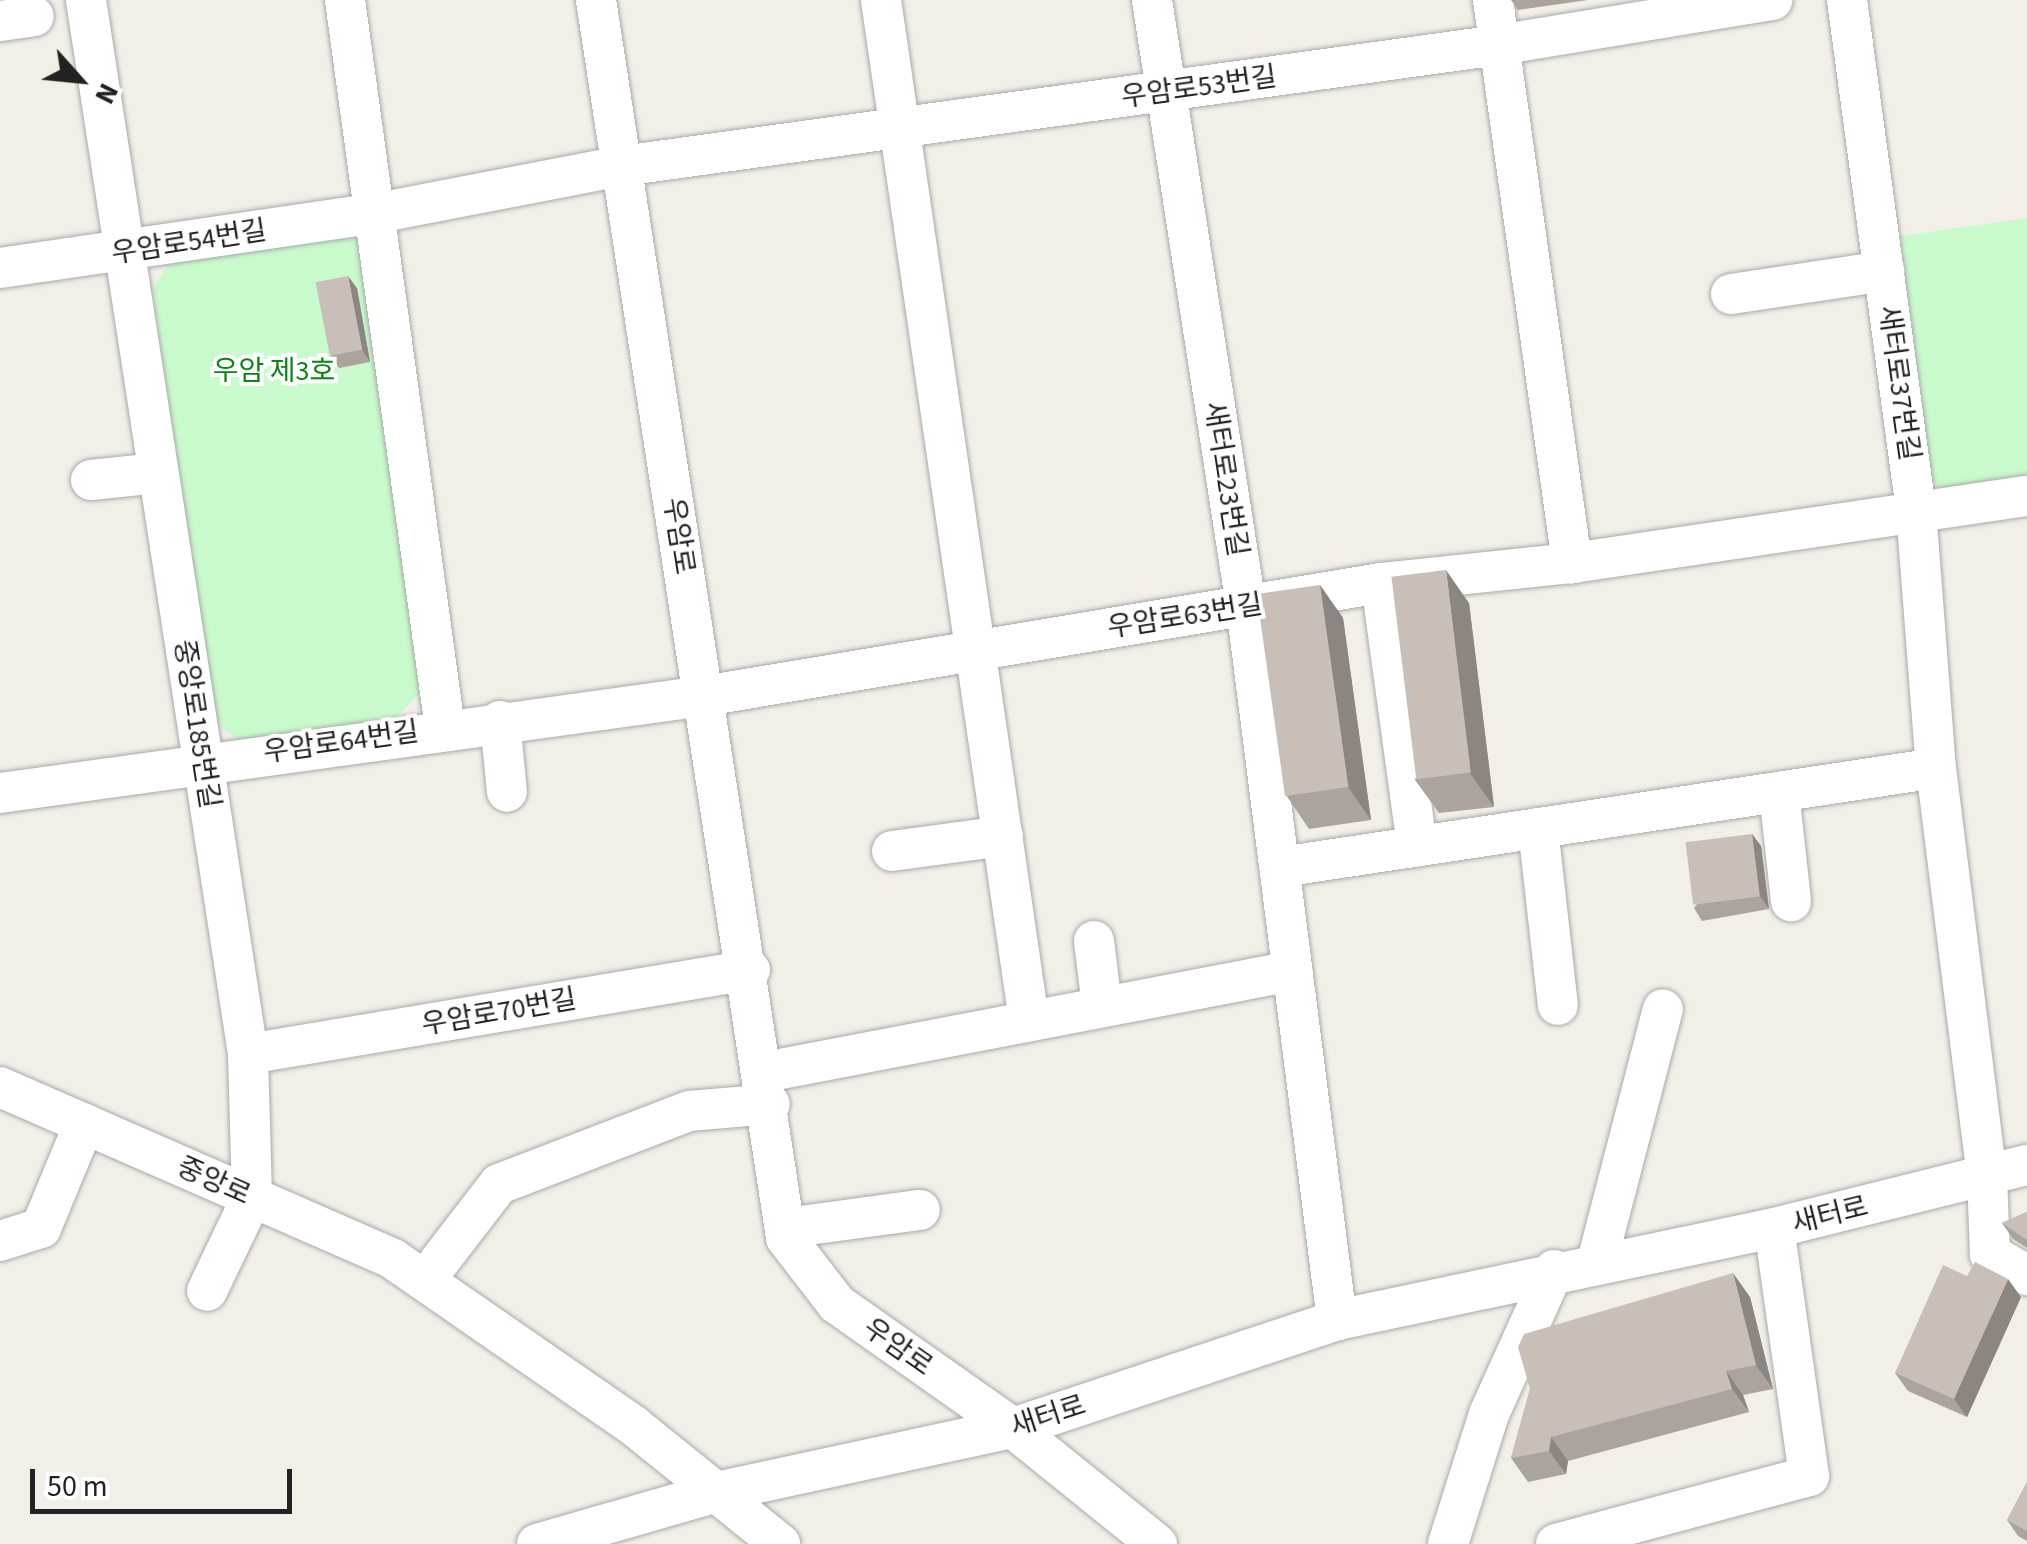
<!DOCTYPE html>
<html>
<head>
<meta charset="utf-8">
<style>
  body { margin:0 }
  #map { position:relative; width:2027px; height:1544px; overflow:hidden; background:#f2efe9; font-family:"Source Sans 3","Noto Sans KR",sans-serif }
  div>[style] { position:absolute }
  .park>* { inset:0; background:#c8facc }
  .roads { filter:drop-shadow(0 0 2px #a9a9a9) drop-shadow(0 0 2px #a9a9a9) }
  .minor>* { height:40px; margin:-20px; padding:0 20px; transform-origin:20px; border-radius:20px; background:#fff }
  .wall>* { inset:0; background:#aba49e }
  .shaded-wall>* { inset:0; background:#8b8681 }
  .building>* { inset:0; background:#c7bfb8; transform-origin:0 0 }
  span { translate:-50% -50%; white-space:nowrap; text-align:center; line-height:1.15; -webkit-text-stroke:8px #fff; paint-order:stroke }
  .street-label { font-size:28px; color:#222 }
  .park-label { font-size:28px; color:#0c8416 }
  .north { position:absolute; left:30px; top:30px; width:100px; height:100px; -webkit-text-stroke:8px #fff; paint-order:stroke; rotate:117deg; font-size:28px; font-weight:700; line-height:40px; text-align:center; color:#222 }
  .north::after { content:''; display:block; margin:auto; width:35px; height:45px; background:#222; clip-path:polygon(50% 0,100% 100%,50% 72%,0 100%) }
  .scale { position:absolute; left:30px; top:1469px; width:262px; height:45px; box-sizing:border-box; border:5px solid #222; border-top:0; padding-left:12px; font-size:30px; line-height:35px; white-space:nowrap; color:#222; -webkit-text-stroke:8px #fff; paint-order:stroke }
</style>
</head>
<body>
<div id="map">
  <div class="park">
    <div style="clip-path:polygon(2027px 218px,2027px 479px,1950px 491px,1921px 477px,1887px 238px)"></div>
    <div style="clip-path:polygon(346px 233px,369px 246px,424px 688px,395px 719px,242px 744px,209px 716px,153px 288px,169px 264px)"></div>
  </div>
  <div class="roads">
    <div class="minor">
      <div style="left:86px;top:0;width:1066px;rotate:81.26deg"></div>
      <div style="left:248px;top:1054px;width:143px;rotate:88.4deg"></div>
      <div style="left:252px;top:1197px;width:104px;rotate:115.6deg"></div>
      <div style="left:345px;top:0;width:735px;rotate:82.18deg"></div>
      <div style="left:596px;top:0;width:1252px;rotate:81.27deg"></div>
      <div style="left:786px;top:1238px;width:83px;rotate:52.3deg"></div>
      <div style="left:837px;top:1304px;width:215px;rotate:35.2deg"></div>
      <div style="left:1013px;top:1428px;width:185px;rotate:38.9deg"></div>
      <div style="left:881px;top:0;width:1032px;rotate:81.75deg"></div>
      <div style="left:1152px;top:0;width:613px;rotate:81.18deg"></div>
      <div style="left:1246px;top:606px;width:720px;rotate:82.74deg"></div>
      <div style="left:1493px;top:0;width:569px;rotate:82.01deg"></div>
      <div style="left:1847px;top:0;width:515px;rotate:82.3deg"></div>
      <div style="left:1916px;top:510px;width:259px;rotate:85.6deg"></div>
      <div style="left:1936px;top:768px;width:411px;rotate:82.9deg"></div>
      <div style="left:1987px;top:1176px;width:78px;rotate:87.8deg"></div>
      <div style="left:1990px;top:1254px;width:43px;rotate:29.6deg"></div>
      <div style="left:0;top:21px;width:34px;rotate:-8deg"></div>
      <div style="left:0;top:268px;width:381px;rotate:-8.3deg"></div>
      <div style="left:377px;top:213px;width:249px;rotate:-10.9deg"></div>
      <div style="left:622px;top:166px;width:884px;rotate:-7.86deg"></div>
      <div style="left:1498px;top:45px;width:278px;rotate:-9.3deg"></div>
      <div style="left:1731px;top:294px;width:155px;rotate:-8.5deg"></div>
      <div style="left:91px;top:480px;width:67px;rotate:-6deg"></div>
      <div style="left:1381px;top:583px;width:266px;rotate:82.2deg"></div>
      <div style="left:500px;top:721px;width:71px;rotate:84.4deg"></div>
      <div style="left:1779px;top:792px;width:110px;rotate:83.7deg"></div>
      <div style="left:0;top:793px;width:711px;rotate:-7.85deg"></div>
      <div style="left:704px;top:696px;width:686px;rotate:-9.48deg"></div>
      <div style="left:1381px;top:583px;width:192px;rotate:-6deg"></div>
      <div style="left:1572px;top:563px;width:460px;rotate:-8.4deg"></div>
      <div style="left:1538px;top:828px;width:178px;rotate:83.6deg"></div>
      <div style="left:892px;top:851px;width:112px;rotate:-7.7deg"></div>
      <div style="left:1281px;top:867px;width:662px;rotate:-8.59deg"></div>
      <div style="left:1094px;top:941px;width:65px;rotate:83deg"></div>
      <div style="left:248px;top:1054px;width:509px;rotate:-9.5deg"></div>
      <div style="left:765px;top:1072px;width:537px;rotate:-10.85deg"></div>
      <div style="left:0;top:1087px;width:429px;rotate:23.6deg"></div>
      <div style="left:393px;top:1259px;width:293px;rotate:34.7deg"></div>
      <div style="left:634px;top:1426px;width:188px;rotate:38.9deg"></div>
      <div style="left:786px;top:1228px;width:135px;rotate:-7.7deg"></div>
      <div style="left:0;top:1241px;width:43px;rotate:-17.6deg"></div>
      <div style="left:41px;top:1228px;width:113px;rotate:-67.5deg"></div>
      <div style="left:1597px;top:1262px;width:261px;rotate:-75.4deg"></div>
      <div style="left:425px;top:1280px;width:121px;rotate:-52.4deg"></div>
      <div style="left:499px;top:1184px;width:204px;rotate:-21deg"></div>
      <div style="left:689px;top:1111px;width:81px;rotate:-4.9deg"></div>
      <div style="left:537px;top:1544px;width:191px;rotate:-16.1deg"></div>
      <div style="left:721px;top:1491px;width:299px;rotate:-12.2deg"></div>
      <div style="left:1013px;top:1428px;width:342px;rotate:-18.4deg"></div>
      <div style="left:1337px;top:1320px;width:447px;rotate:-11.9deg"></div>
      <div style="left:1774px;top:1228px;width:261px;rotate:-14deg"></div>
      <div style="left:1448px;top:1544px;width:136px;rotate:-72.5deg"></div>
      <div style="left:1489px;top:1414px;width:158px;rotate:-65.7deg"></div>
      <div style="left:1556px;top:1544px;width:262px;rotate:-15deg"></div>
      <div style="left:1809px;top:1476px;width:250px;rotate:-98deg"></div>
    </div>
  </div>
  <div class="wall">
    <div style="clip-path:polygon(1511px 0,1588px 0,1518px 10px)"></div>
    <div style="clip-path:polygon(357px 288px,370px 362px,339px 368px,330px 355px)"></div>
    <div style="clip-path:polygon(1320px 585px,1343px 618px,1371px 820px,1309px 829px,1286px 795px)"></div>
    <div style="clip-path:polygon(1469px 603px,1494px 807px,1439px 813px,1415px 780px)"></div>
    <div style="clip-path:polygon(1752px 834px,1761px 846px,1769px 909px,1702px 921px,1694px 908px)"></div>
    <div style="clip-path:polygon(2027px 1212px,2027px 1248px,2013px 1239px,2002px 1223px)"></div>
    <div style="clip-path:polygon(1750px 1297px,1773px 1389px,1743px 1395px,1749px 1412px,1568px 1461px,1566px 1474px,1528px 1482px,1511px 1458px,1530px 1389px)"></div>
    <div style="clip-path:polygon(2021px 1297px,1967px 1417px,1908px 1391px,1895px 1373px)"></div>
    <div style="clip-path:polygon(2027px 1482px,2027px 1541px,2018px 1536px,2007px 1520px)"></div>
  </div>
  <div class="shaded-wall">
    <div style="clip-path:polygon(348px 276px,357px 288px,370px 362px,362px 350px)"></div>
    <div style="clip-path:polygon(1446px 570px,1469px 603px,1494px 807px,1470px 773px)"></div>
    <div style="clip-path:polygon(1320px 585px,1343px 618px,1371px 820px,1348px 787px)"></div>
    <div style="clip-path:polygon(1752px 834px,1761px 846px,1769px 909px,1760px 896px)"></div>
    <div style="clip-path:polygon(1733px 1273px,1750px 1297px,1773px 1389px,1756px 1365px)"></div>
    <div style="clip-path:polygon(2008px 1279px,2021px 1297px,1967px 1417px,1954px 1399px)"></div>
    <div style="clip-path:polygon(1726px 1371px,1743px 1395px,1749px 1412px,1732px 1389px)"></div>
    <div style="clip-path:polygon(1551px 1437px,1568px 1461px,1566px 1474px,1549px 1451px)"></div>
  </div>
  <div class="building">
    <div style="left:348px;top:276px;width:75px;height:33px;rotate:79deg"></div>
    <div style="left:1446px;top:570px;width:204px;height:55px;rotate:83deg"></div>
    <div style="left:1320px;top:585px;width:204px;height:64px;rotate:82deg"></div>
    <div style="left:1752px;top:834px;width:63px;height:67px;rotate:83deg"></div>
    <div style="clip-path:polygon(2027px 1212px,2027px 1240px,2002px 1223px)"></div>
    <div style="clip-path:polygon(1975px 1262px,2008px 1279px,1954px 1399px,1895px 1373px,1943px 1265px,1967px 1276px)"></div>
    <div style="clip-path:polygon(1733px 1273px,1756px 1365px,1726px 1371px,1732px 1389px,1551px 1437px,1549px 1451px,1511px 1458px,1530px 1389px,1518px 1347px,1524px 1334px)"></div>
    <div style="clip-path:polygon(2027px 1482px,2027px 1531px,2007px 1520px)"></div>
  </div>
  <div class="street-label">
    <span style="left:1199px;top:87px;rotate:-8deg">우암로53번길</span>
    <span style="left:189px;top:242px;rotate:-9deg">우암로54번길</span>
    <span style="left:1899px;top:383px;rotate:82deg">새터로37번길</span>
    <span style="left:1226px;top:479px;rotate:81deg">새터로23번길</span>
    <span style="left:679px;top:536px;rotate:81deg">우암로</span>
    <span style="left:1185px;top:616px;rotate:-9deg">우암로63번길</span>
    <span style="left:197px;top:724px;rotate:81deg">중앙로185번길</span>
    <span style="left:341px;top:742px;rotate:-8deg">우암로64번길</span>
    <span style="left:499px;top:1012px;rotate:-10deg">우암로70번길</span>
    <span style="left:214px;top:1181px;rotate:24deg">중앙로</span>
    <span style="left:1830px;top:1215px;rotate:-14deg">새터로</span>
    <span style="left:898px;top:1347px;rotate:35deg">우암로</span>
    <span style="left:1048px;top:1416px;rotate:-18deg">새터로</span>
  </div>
  <div class="park-label">
    <span style="left:274px;top:371px">우암 제3호</span>
  </div>
  <div class="north">N</div>
  <div class="scale">50 m</div>
</div>
</body>
</html>
